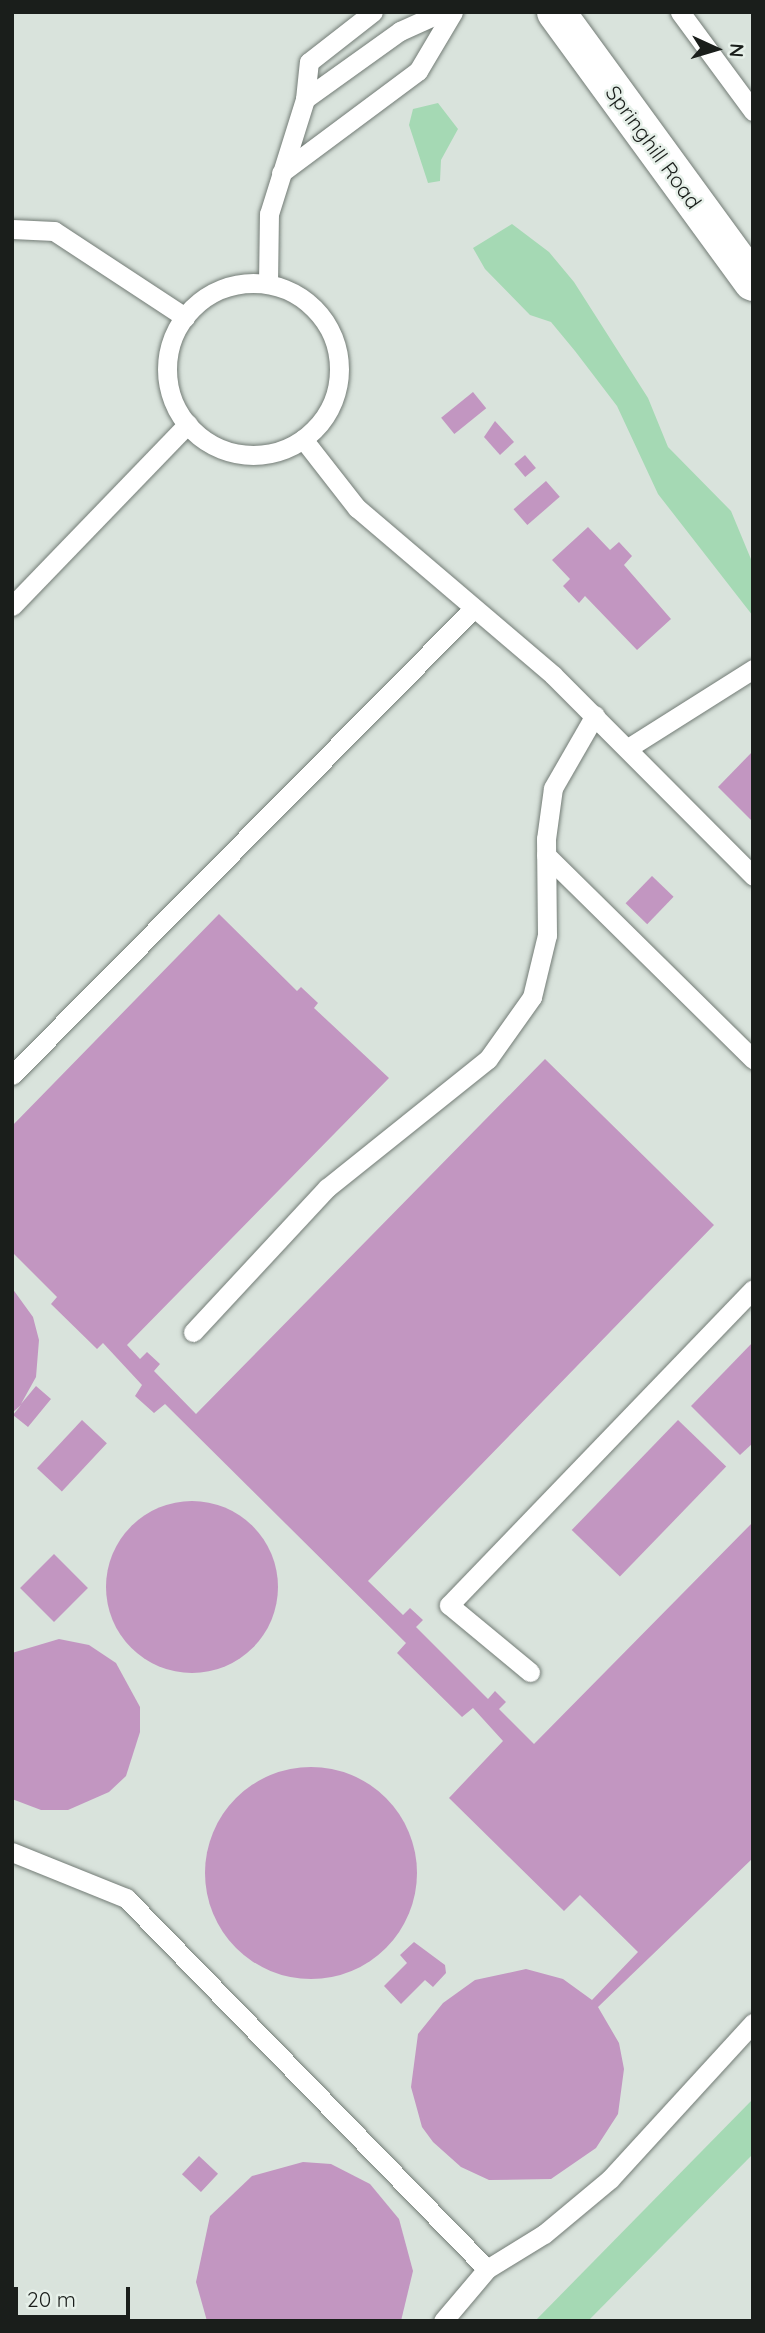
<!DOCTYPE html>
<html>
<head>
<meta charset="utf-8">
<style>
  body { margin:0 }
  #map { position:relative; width:765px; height:2333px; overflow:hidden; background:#d9e3dc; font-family:Quicksand,sans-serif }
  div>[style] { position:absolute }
  .green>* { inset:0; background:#a5d9b4 }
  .building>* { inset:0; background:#c296c1; transform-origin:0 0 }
  .round { border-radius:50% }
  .roads { filter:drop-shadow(0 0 2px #737c76) drop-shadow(0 0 2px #737c76) }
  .lane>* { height:19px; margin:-9.5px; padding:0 9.5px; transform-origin:9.5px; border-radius:9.5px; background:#fff }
  .lane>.ring { margin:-9.5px; padding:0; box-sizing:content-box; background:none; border:19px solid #fff; border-radius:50% }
  .secondary>* { height:38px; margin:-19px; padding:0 19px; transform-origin:19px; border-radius:19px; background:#fff }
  span { translate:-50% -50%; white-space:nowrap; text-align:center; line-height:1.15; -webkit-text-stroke:5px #e6f0e9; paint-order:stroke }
  .street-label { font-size:21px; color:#1a1e1b }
  .frame { position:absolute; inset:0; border:14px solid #1a1e1b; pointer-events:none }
  .north { position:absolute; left:681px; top:14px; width:70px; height:70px; -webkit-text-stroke:5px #e6f0e9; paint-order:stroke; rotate:94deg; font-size:19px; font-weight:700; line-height:28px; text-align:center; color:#1a1e1b }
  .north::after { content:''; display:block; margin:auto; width:24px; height:32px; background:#1a1e1b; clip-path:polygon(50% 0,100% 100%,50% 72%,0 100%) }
  .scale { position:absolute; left:14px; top:2287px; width:116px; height:32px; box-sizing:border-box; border:4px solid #1a1e1b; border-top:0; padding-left:9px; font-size:21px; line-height:24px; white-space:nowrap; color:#1a1e1b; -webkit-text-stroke:5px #e6f0e9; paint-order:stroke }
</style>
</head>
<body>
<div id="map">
  <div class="green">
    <div style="clip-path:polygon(438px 103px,458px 129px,441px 160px,440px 181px,428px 183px,409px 125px,413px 109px)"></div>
    <div style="clip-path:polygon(512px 224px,549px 252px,574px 282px,648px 398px,668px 447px,731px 511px,753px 564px,753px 616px,658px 494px,617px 406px,575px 351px,551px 322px,530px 315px,485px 269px,473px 248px)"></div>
    <div style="clip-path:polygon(753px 2099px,753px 2154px,588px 2321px,535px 2321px)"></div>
  </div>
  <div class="building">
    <div style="left:473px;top:392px;width:21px;height:41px;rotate:51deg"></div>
    <div style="clip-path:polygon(495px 421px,514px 442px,500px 455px,484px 437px)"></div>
    <div style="left:525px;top:455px;width:17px;height:14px;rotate:50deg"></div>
    <div style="left:546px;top:481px;width:21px;height:43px;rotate:49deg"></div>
    <div style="clip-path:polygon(588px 527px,610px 550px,619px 542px,632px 556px,624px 565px,671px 619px,637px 650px,585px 596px,579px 603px,563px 586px,570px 579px,552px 560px)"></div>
    <div style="clip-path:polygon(753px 751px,753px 822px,718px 787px)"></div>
    <div style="left:652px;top:876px;width:30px;height:38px;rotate:44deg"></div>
    <div style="clip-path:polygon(219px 914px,297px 991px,301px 987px,318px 1003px,314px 1008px,389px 1078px,127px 1345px,140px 1359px,147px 1352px,160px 1364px,154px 1371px,196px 1414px,545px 1059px,714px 1225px,368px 1581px,403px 1615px,410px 1608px,423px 1620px,416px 1627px,488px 1699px,495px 1691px,506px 1702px,499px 1709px,534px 1744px,753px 1522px,753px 1858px,598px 2007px,619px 2043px,624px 2069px,618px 2114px,596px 2148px,551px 2179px,489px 2180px,461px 2167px,433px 2142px,422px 2127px,411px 2087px,418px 2034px,443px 2003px,475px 1980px,526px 1969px,563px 1979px,592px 2000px,638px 1952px,580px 1895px,564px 1911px,449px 1798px,503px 1741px,473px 1708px,462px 1717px,397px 1653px,406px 1643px,165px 1404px,154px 1413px,135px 1396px,142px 1385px,103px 1343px,97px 1349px,51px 1304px,57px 1297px,12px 1252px,12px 1126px)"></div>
    <div style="clip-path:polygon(12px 1288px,33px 1317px,39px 1340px,36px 1377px,21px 1404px,36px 1386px,51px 1399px,28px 1427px,13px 1415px,21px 1405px,12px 1413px)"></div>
    <div style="clip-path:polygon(753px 1342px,753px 1443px,740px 1455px,691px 1406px)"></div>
    <div style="left:82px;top:1420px;width:34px;height:66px;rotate:43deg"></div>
    <div style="left:678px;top:1420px;width:67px;height:153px;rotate:44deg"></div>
    <div class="round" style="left:106px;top:1501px;width:172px;height:172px"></div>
    <div style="left:54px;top:1554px;width:48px;height:48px;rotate:45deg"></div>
    <div style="clip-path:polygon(59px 1639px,89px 1645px,116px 1663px,140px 1707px,140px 1732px,126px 1776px,109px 1792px,68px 1810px,41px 1810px,12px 1799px,12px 1653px)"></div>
    <div class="round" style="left:205px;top:1767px;width:212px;height:212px"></div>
    <div style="clip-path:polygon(414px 1942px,445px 1965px,446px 1973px,433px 1987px,425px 1980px,401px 2004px,384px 1986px,407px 1963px,400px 1955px)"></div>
    <div style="left:199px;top:2156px;width:26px;height:25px;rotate:43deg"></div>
    <div style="clip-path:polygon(303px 2162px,331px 2164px,370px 2184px,399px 2219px,413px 2271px,401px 2321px,207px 2321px,196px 2282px,210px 2216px,252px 2176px)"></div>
  </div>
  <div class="roads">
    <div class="lane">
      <div style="left:680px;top:12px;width:123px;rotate:53.6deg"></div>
      <div style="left:305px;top:99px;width:37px;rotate:-84deg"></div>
      <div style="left:309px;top:62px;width:81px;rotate:-38deg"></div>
      <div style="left:281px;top:173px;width:171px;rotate:-36.7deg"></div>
      <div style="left:418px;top:71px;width:69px;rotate:-59.3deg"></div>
      <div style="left:12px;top:229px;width:42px;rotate:2.7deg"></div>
      <div style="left:54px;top:231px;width:157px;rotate:33.3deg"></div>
      <div class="ring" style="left:167px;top:283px;width:153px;height:153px"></div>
      <div style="left:268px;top:284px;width:70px;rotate:-89.2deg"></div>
      <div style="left:269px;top:214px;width:121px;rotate:-72.6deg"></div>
      <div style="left:305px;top:99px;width:117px;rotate:-35.6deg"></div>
      <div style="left:400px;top:31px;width:46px;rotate:-24.3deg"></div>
      <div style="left:303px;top:439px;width:88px;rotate:52deg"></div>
      <div style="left:357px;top:508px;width:257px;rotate:40.4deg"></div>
      <div style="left:553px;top:675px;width:284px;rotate:45.1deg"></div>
      <div style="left:12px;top:606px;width:253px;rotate:-46deg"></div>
      <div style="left:628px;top:748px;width:148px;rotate:-32.3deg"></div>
      <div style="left:546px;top:855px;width:291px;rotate:44.6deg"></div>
      <div style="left:12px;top:1075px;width:653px;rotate:-45.31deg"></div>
      <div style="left:193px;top:1332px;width:197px;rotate:-47.1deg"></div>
      <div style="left:327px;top:1188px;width:206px;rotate:-38.7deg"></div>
      <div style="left:488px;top:1059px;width:76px;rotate:-54.6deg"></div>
      <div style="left:532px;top:997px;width:64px;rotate:-76.4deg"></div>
      <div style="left:547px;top:935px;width:96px;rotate:-90.6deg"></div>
      <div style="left:546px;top:839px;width:51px;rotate:-82.2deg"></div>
      <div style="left:553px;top:788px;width:84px;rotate:-60.1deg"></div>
      <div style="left:530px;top:1672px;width:105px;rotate:-140.4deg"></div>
      <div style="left:449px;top:1605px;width:438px;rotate:-46.1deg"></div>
      <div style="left:12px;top:1852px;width:123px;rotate:22deg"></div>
      <div style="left:126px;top:1898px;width:518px;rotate:45.78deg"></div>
      <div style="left:443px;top:2321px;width:68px;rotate:-49.8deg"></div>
      <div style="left:487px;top:2269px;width:67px;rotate:-31.6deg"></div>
      <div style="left:544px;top:2234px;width:86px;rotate:-39.8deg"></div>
      <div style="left:610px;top:2179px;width:212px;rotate:-47.5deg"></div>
    </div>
    <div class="secondary">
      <div style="left:556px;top:12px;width:334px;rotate:53.9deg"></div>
    </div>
  </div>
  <div class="street-label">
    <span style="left:654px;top:147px;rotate:54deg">Springhill Road</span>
  </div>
  <div class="frame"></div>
  <div class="north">N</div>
  <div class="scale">20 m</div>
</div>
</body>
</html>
